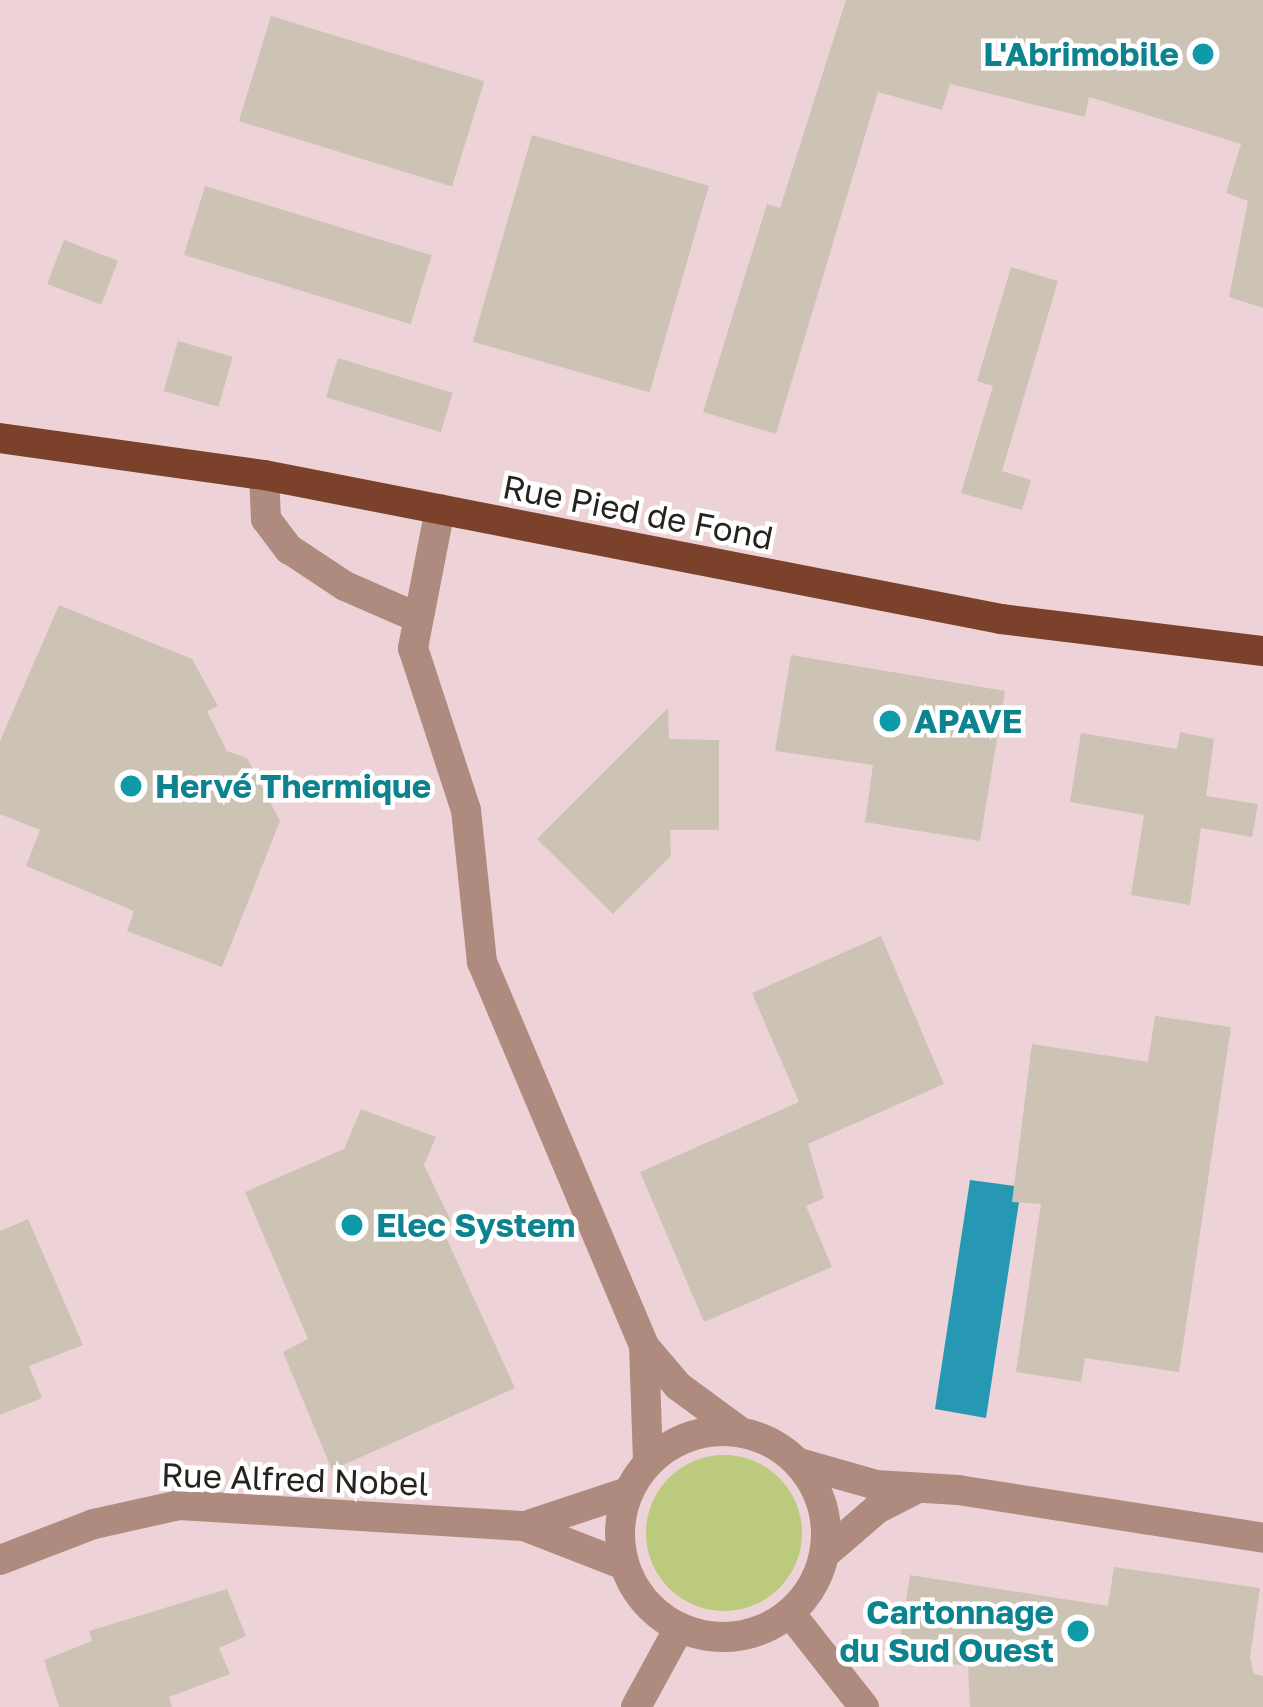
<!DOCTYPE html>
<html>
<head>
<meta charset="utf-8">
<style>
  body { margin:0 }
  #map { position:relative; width:1263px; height:1707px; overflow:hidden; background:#ebe3d5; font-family:"Golos Text",sans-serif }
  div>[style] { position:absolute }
  .industrial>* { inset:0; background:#edd3d7; transform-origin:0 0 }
  .green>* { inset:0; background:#bbca7c }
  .round { border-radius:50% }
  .water>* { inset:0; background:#2798b4 }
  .building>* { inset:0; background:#ccc3b5; transform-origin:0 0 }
  .minor>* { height:30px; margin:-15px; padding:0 15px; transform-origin:15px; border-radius:15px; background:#ae8b7e }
  .minor>.ring { margin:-15px; padding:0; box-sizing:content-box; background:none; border:30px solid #ae8b7e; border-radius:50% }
  .major>* { height:30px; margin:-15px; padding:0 15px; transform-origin:15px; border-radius:15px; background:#7b412a }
  .dots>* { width:33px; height:33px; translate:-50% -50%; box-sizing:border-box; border:6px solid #fff; border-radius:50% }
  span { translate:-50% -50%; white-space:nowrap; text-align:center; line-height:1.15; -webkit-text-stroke:9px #fff; paint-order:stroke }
  .culture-label { font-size:33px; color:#0d838f; font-weight:700 }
  .right { translate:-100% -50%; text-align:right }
  .left { translate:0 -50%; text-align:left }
  .street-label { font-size:33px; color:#26231e }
</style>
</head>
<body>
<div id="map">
  <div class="industrial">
    <div style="left:0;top:0;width:1263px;height:1707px"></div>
  </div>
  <div class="green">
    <div class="round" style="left:646px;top:1455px;width:156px;height:156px"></div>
  </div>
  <div class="water">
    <div style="clip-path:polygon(970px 1180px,1015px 1186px,1019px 1202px,986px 1418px,935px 1409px)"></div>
  </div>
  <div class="building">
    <div style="clip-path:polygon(846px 0,1263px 0,1263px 308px,1229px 297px,1248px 201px,1226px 193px,1241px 144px,1089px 97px,1085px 117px,950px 84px,942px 110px,878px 92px,776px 434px,703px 412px,767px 204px,780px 208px)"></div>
    <div style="left:271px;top:16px;width:223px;height:110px;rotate:17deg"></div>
    <div style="left:532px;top:135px;width:184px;height:215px;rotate:16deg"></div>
    <div style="left:205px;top:186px;width:237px;height:72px;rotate:17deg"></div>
    <div style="left:64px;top:240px;width:58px;height:47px;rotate:21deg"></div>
    <div style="clip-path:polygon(1011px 267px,1058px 281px,1002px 471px,1031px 480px,1022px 510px,961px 493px,993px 386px,977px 381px)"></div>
    <div style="left:178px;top:341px;width:57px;height:52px;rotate:16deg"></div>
    <div style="left:338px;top:358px;width:120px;height:41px;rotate:17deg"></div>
    <div style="clip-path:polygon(59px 605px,192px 659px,218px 706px,207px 711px,227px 751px,247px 758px,280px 821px,222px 967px,127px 931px,134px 911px,26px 866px,40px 830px,0 814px,0 741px)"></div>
    <div style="clip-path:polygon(791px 655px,1005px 691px,980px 841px,865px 822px,873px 765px,775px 751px)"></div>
    <div style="clip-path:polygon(668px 708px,669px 739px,719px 740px,719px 830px,670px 830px,671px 856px,613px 914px,537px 839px)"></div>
    <div style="clip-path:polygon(1180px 732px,1214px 739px,1206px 796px,1258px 804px,1252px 837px,1201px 828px,1190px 905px,1131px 895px,1144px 815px,1070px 802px,1081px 733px,1177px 749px)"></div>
    <div style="clip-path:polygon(881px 936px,944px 1084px,808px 1144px,824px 1198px,806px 1206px,832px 1267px,704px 1322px,640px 1172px,799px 1102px,752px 993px)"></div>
    <div style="clip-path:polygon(1155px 1016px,1231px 1027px,1179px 1372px,1085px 1358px,1081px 1382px,1016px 1372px,1041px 1204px,1012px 1202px,1032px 1044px,1148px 1062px)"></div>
    <div style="clip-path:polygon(361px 1109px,436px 1137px,424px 1165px,450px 1219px,443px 1231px,515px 1388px,332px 1470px,283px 1352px,308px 1339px,245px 1192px,344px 1149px)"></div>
    <div style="clip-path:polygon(28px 1219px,83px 1345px,29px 1366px,42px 1398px,0 1415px,0 1231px)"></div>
    <div style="clip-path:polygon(1114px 1567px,1260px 1588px,1250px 1657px,1254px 1674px,1263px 1676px,1263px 1707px,970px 1707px,968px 1666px,897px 1657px,910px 1575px,1108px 1606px)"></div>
    <div style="clip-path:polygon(227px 1589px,246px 1636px,219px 1648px,230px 1674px,169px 1697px,172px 1707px,59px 1707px,44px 1660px,92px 1641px,89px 1631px)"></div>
  </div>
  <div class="minor">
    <div style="left:264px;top:475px;width:44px;rotate:87.4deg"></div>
    <div style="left:266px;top:519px;width:38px;rotate:53deg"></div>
    <div style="left:289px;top:549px;width:67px;rotate:33.5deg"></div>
    <div style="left:345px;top:586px;width:75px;rotate:23.5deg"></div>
    <div style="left:440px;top:509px;width:142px;rotate:101deg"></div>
    <div style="left:413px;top:648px;width:170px;rotate:71.9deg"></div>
    <div style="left:466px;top:810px;width:153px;rotate:84deg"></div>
    <div style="left:482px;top:962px;width:417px;rotate:67.1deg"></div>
    <div style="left:644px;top:1346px;width:117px;rotate:88deg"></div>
    <div style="left:644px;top:1346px;width:52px;rotate:49.6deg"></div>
    <div style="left:678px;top:1386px;width:79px;rotate:36.3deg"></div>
    <div class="ring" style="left:620px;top:1431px;width:176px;height:176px"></div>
    <div style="left:799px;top:1463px;width:80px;rotate:15.9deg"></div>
    <div style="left:876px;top:1485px;width:82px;rotate:3.5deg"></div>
    <div style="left:958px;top:1490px;width:309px;rotate:8.9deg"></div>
    <div style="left:531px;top:1524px;width:102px;rotate:-18.3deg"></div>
    <div style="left:826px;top:1553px;width:67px;rotate:-40.8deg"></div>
    <div style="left:877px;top:1509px;width:42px;rotate:-27.2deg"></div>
    <div style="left:0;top:1560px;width:101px;rotate:-21deg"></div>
    <div style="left:94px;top:1524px;width:87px;rotate:-12.6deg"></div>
    <div style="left:179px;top:1505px;width:346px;rotate:3.5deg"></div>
    <div style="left:524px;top:1526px;width:107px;rotate:21.3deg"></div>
    <div style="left:790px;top:1613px;width:120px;rotate:51.8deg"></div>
    <div style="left:636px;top:1707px;width:90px;rotate:-61.4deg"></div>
  </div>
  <div class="major">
    <div style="left:0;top:438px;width:267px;rotate:8deg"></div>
    <div style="left:264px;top:475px;width:751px;rotate:11.06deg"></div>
    <div style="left:1001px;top:619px;width:264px;rotate:7deg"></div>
  </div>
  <div class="dots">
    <div style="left:1203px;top:54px;background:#0f9aa8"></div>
    <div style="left:890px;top:721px;background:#0f9aa8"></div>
    <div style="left:131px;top:786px;background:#0f9aa8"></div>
    <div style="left:352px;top:1225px;background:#0f9aa8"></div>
    <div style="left:1078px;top:1631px;background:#0f9aa8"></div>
  </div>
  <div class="culture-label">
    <span class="right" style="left:1179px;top:54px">L'Abrimobile</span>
    <span class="left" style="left:914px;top:721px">APAVE</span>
    <span class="left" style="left:155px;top:786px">Hervé Thermique</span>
    <span class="left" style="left:376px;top:1225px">Elec System</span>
    <span class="right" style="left:1054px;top:1631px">Cartonnage<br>du Sud Ouest</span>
  </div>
  <div class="street-label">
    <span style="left:638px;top:512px;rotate:11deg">Rue Pied de Fond</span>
    <span style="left:295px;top:1479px;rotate:2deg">Rue Alfred Nobel</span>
  </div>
</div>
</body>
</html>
